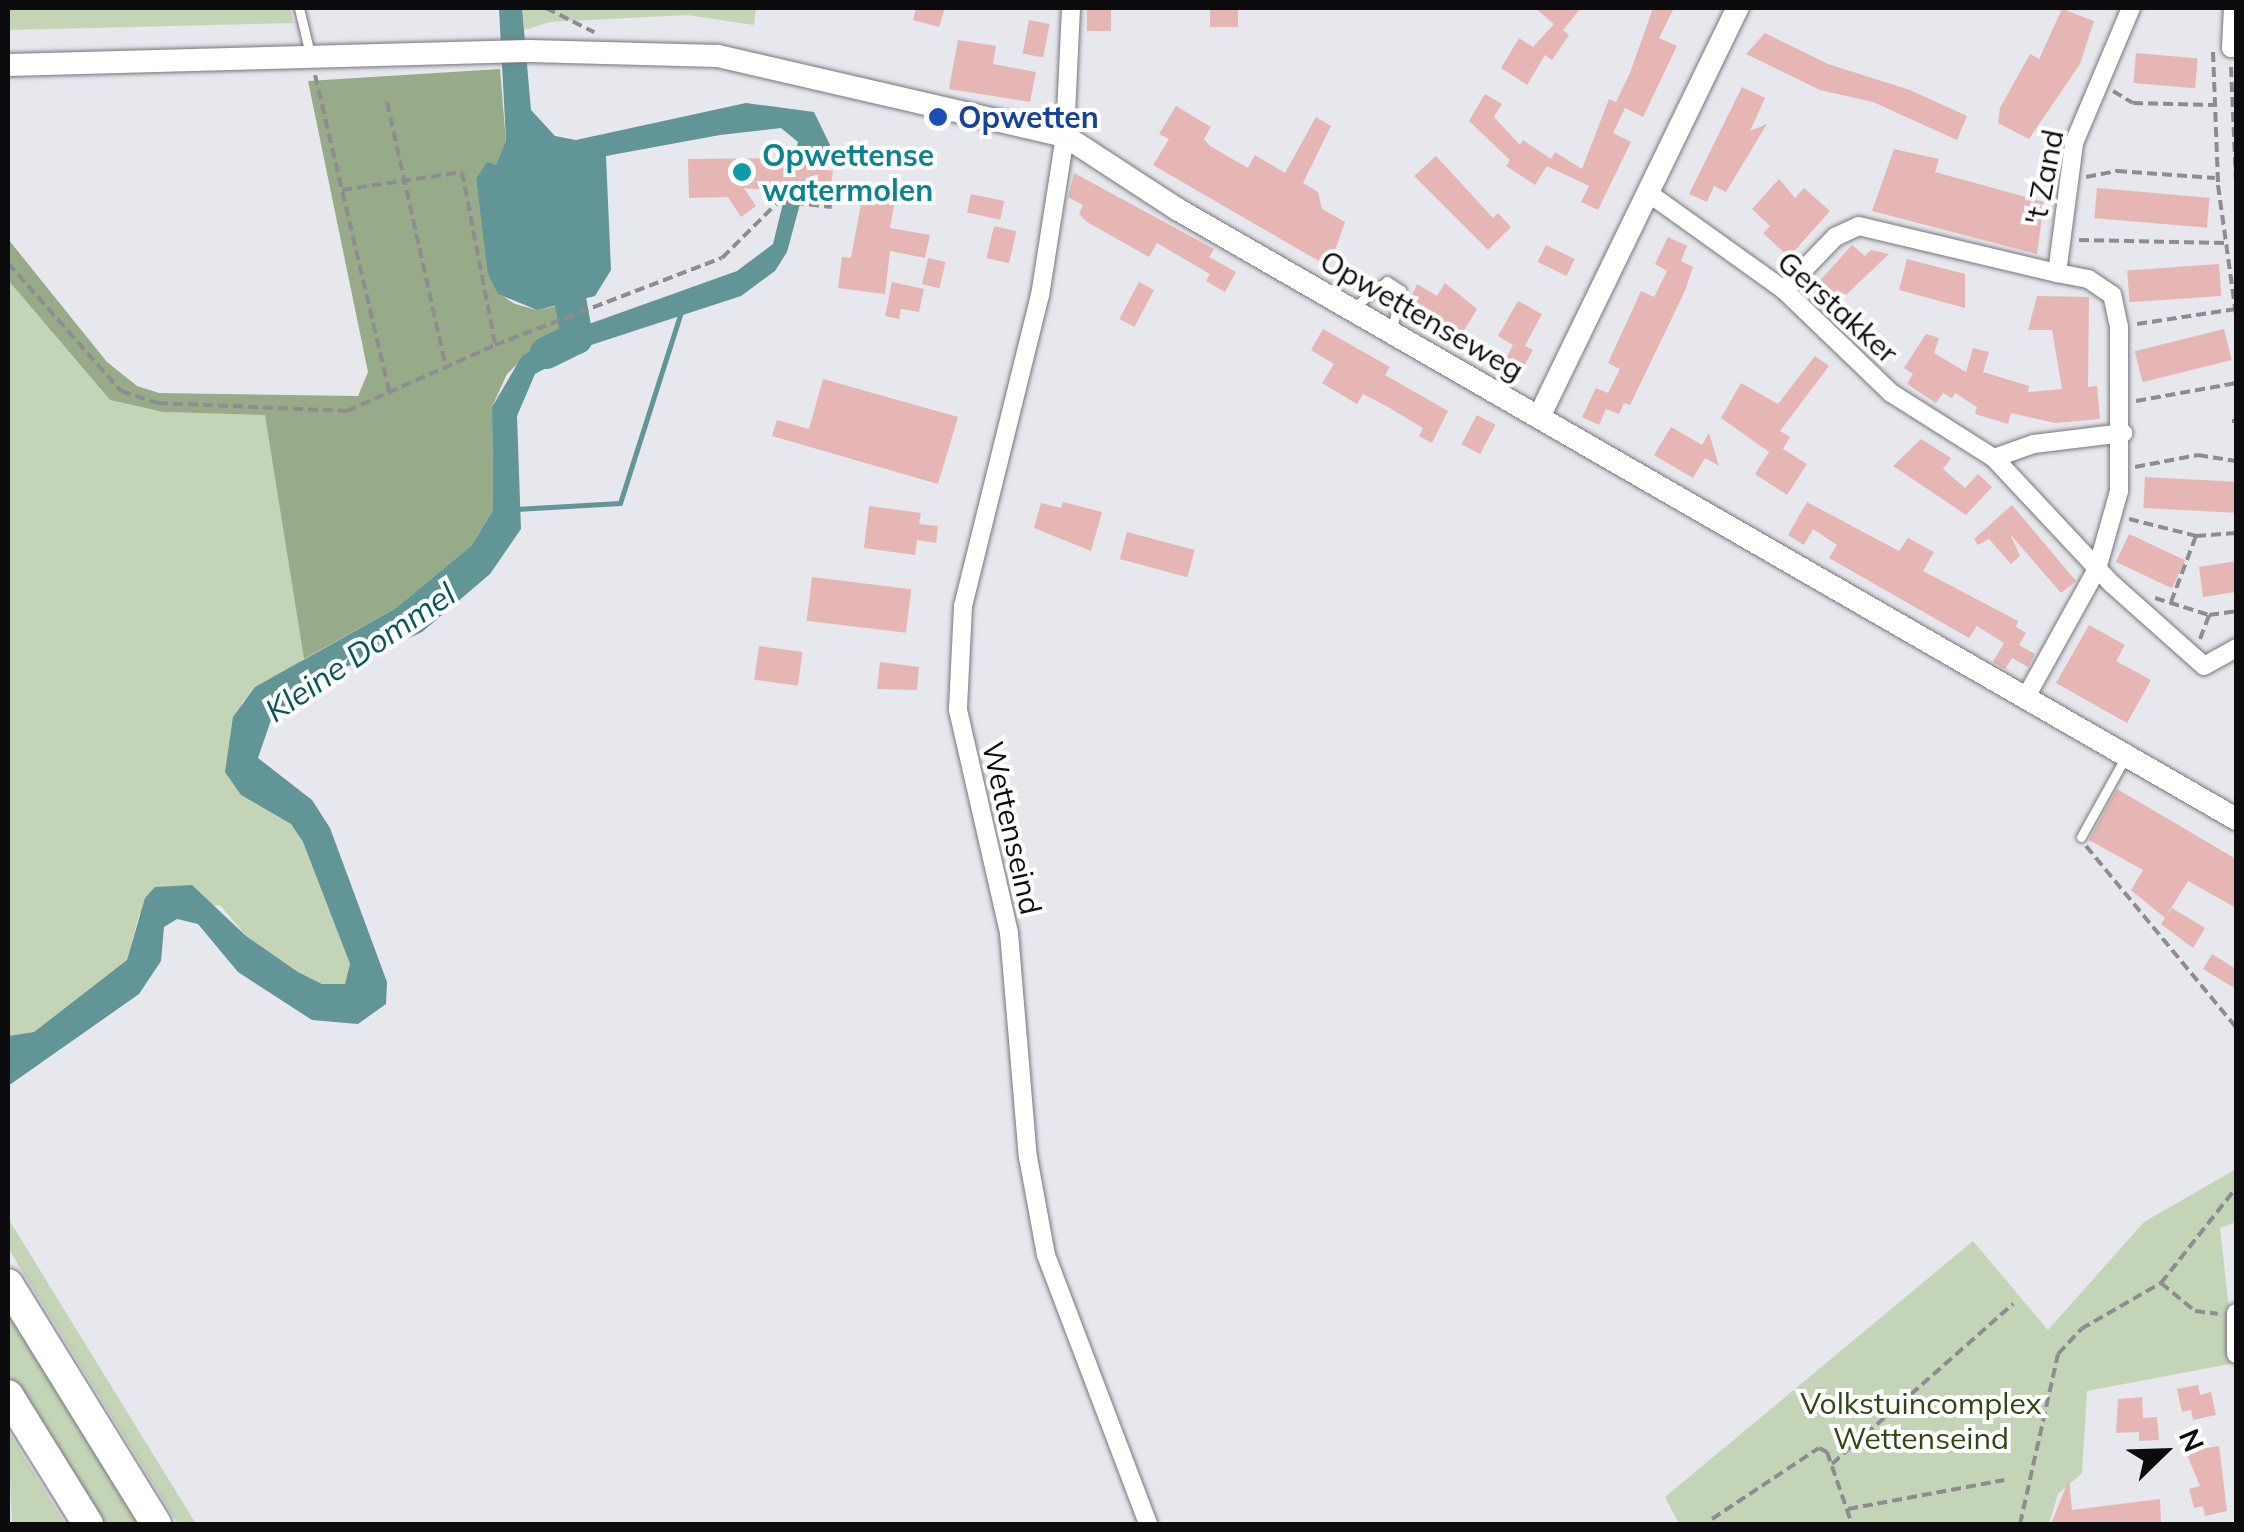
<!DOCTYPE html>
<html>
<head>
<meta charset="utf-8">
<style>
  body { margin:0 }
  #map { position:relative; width:2244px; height:1532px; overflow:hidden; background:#e7e7ee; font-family:Mulish,sans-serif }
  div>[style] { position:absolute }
  .green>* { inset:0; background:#c4d5b7 }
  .forest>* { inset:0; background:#97ab88 }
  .water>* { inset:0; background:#619596 }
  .stream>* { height:5px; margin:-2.5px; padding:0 2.5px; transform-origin:2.5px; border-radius:2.5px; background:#619596 }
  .river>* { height:32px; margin:-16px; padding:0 16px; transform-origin:16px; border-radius:16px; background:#619596 }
  .building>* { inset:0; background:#e5b6b4; transform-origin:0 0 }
  .path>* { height:4px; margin-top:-2px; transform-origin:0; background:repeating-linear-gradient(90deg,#8c8c91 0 10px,transparent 0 15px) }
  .roads { filter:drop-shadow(0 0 2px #76767d) drop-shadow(0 0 2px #76767d) }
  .service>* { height:9px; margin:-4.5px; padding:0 4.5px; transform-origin:4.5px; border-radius:4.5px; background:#fff }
  .minor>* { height:18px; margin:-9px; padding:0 9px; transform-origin:9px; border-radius:9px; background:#fff }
  .tertiary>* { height:22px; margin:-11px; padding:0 11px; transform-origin:11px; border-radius:11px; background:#fff }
  .primary>* { height:30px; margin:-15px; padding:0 15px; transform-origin:15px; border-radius:15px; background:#fff }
  .dots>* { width:28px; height:28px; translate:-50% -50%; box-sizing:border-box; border:5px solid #fff; border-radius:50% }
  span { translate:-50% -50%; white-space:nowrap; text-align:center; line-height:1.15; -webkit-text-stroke:8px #fff; paint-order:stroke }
  .transit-label { font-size:30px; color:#164399; font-weight:700 }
  .left { translate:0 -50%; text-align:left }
  .culture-label { font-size:30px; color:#0d838f; font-weight:700 }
  .street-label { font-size:30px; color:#0c0c0e }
  .park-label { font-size:30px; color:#2c4711 }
  .water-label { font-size:32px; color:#055658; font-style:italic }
  .frame { position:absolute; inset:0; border:10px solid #0c0c0e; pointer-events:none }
  .north { position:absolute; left:2114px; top:1402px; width:100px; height:100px; -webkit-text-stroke:8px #fff; paint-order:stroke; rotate:67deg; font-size:28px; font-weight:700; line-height:40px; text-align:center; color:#0c0c0e }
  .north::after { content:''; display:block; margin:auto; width:35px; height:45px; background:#0c0c0e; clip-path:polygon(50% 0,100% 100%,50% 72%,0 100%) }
</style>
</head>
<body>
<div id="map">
  <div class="green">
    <div style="clip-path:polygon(8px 8px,290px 8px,293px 23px,8px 30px)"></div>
    <div style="clip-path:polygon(522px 8px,756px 8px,754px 25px,687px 15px,550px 22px,524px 30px)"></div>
    <div style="clip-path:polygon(8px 280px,110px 400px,163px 412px,266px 415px,304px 659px,242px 702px,241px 795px,291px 824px,303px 842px,350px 964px,345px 984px,322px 984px,298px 972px,246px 936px,220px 905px,139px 915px,127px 960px,34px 1032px,8px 1036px)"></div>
    <div style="clip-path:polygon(2236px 1169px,2236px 1222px,2220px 1228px,2235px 1363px,2087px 1391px,2082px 1473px,2058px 1494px,2049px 1524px,1679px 1524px,1665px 1497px,1973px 1241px,2048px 1330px,2144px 1222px)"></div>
    <div style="clip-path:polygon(8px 1218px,57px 1298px,196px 1524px,178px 1524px,8px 1248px)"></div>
    <div style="clip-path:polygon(8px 1304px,144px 1524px,99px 1524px,8px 1376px)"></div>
    <div style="clip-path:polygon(8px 1431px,65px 1524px,12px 1524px)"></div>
  </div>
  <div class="forest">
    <div style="clip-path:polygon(500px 69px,506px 142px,496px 166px,476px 179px,489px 274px,498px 293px,515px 304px,537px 310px,585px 300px,589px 324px,537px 345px,507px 374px,492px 407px,493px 510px,472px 545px,396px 608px,304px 659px,265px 415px,163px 412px,110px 400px,8px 280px,8px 239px,107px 362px,137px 386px,159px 393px,358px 396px,368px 372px,308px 81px)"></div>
  </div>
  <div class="water">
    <div style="clip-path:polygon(499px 8px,522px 8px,531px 110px,555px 136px,576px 140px,746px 103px,814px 112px,830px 145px,823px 161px,810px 167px,787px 252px,775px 271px,741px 296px,585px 347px,535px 374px,517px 416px,521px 529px,490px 574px,422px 632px,305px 686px,271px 720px,258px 758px,312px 800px,330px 828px,387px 982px,386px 1004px,358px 1024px,312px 1020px,238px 972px,198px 924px,177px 919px,164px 927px,161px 961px,139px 994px,8px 1086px,8px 1036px,34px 1032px,127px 960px,145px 898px,155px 887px,192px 885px,246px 936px,298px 972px,322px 984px,345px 984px,350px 964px,303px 842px,291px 824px,241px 795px,225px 772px,233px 717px,255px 687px,396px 608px,472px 545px,493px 510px,492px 407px,522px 356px,561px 334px,737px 271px,773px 244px,798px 142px,781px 128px,720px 135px,606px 156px,611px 270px,595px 296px,537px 310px,498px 294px,488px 274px,476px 179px,487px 162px,496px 165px,506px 141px)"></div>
  </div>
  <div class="stream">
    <div style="left:516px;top:509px;width:104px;rotate:-3.3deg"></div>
    <div style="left:620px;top:503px;width:201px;rotate:-72.3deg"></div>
  </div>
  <div class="river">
    <div style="left:546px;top:353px;width:34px;rotate:-26deg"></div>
    <div style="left:577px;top:338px;width:75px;rotate:-100deg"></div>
  </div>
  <div class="building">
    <div style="clip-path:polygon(916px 8px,945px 8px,939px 27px,913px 20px)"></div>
    <div style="left:1087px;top:8px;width:24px;height:23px"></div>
    <div style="left:1210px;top:8px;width:28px;height:19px"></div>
    <div style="clip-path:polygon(1535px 8px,1581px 8px,1563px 30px,1569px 35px,1552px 60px,1545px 55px,1527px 85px,1501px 68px,1519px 38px,1533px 47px,1554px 24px)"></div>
    <div style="clip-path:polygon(1653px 8px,1674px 8px,1659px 38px,1677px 46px,1643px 117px,1625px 108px,1613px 133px,1631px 142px,1598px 210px,1581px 202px,1589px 186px,1547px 166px,1535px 185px,1506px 166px,1510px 160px,1469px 121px,1485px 94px,1502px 104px,1494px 117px,1520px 145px,1523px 140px,1551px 159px,1555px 152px,1582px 169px,1609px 99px,1616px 102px,1630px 73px)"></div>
    <div style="clip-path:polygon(2062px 9px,2094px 21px,2080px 64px,2029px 139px,1998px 123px,2000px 108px,2030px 54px,2039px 59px)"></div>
    <div style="left:1029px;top:20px;width:21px;height:34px;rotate:11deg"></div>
    <div style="clip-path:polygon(1765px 33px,1828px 64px,1910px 90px,1967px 116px,1957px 140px,1873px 102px,1820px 90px,1746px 54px)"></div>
    <div style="clip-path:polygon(958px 40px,996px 46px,993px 64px,1036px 72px,1030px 102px,949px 89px)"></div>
    <div style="left:2136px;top:53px;width:62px;height:30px;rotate:5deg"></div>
    <div style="clip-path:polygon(1742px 87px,1765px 98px,1750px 131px,1767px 124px,1726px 192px,1714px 186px,1707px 202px,1689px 194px)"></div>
    <div style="clip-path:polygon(1176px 106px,1211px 127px,1204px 139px,1210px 146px,1248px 168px,1255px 155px,1285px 173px,1316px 117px,1331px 126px,1303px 183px,1318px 192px,1322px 209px,1345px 222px,1329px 267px,1153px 165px,1169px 139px,1159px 134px)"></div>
    <div style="clip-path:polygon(1894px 149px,1939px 159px,1935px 172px,2044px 202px,2037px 254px,1872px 211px)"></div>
    <div style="clip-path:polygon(1436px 156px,1493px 218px,1498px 213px,1511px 227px,1488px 250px,1414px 176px)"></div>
    <div style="clip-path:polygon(796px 158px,798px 165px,833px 171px,829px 195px,744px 188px,756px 206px,741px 217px,728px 197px,689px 198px,688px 159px)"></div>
    <div style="clip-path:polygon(1074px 173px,1214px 249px,1209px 257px,1236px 272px,1225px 292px,1206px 281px,1210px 274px,1157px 243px,1149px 257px,1087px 222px,1079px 214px,1083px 205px,1068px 197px)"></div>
    <div style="clip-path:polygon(1779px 179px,1795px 198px,1804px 188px,1830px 211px,1789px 257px,1763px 233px,1770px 226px,1752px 209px)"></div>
    <div style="clip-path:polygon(864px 188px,896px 194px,890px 228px,930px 235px,925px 258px,890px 251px,885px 294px,838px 288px,842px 257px,851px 258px)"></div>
    <div style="left:2097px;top:188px;width:113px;height:30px;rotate:5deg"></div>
    <div style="left:971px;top:194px;width:34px;height:19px;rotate:12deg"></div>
    <div style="left:994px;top:226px;width:23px;height:33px;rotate:13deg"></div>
    <div style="clip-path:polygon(1668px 237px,1687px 246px,1681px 261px,1693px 267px,1685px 291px,1630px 405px,1624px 403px,1619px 414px,1606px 409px,1599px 425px,1582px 417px,1596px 388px,1608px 393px,1620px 369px,1608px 363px,1641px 291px,1654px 297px,1667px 271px,1655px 264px)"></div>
    <div style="left:1546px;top:245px;width:32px;height:19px;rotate:26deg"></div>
    <div style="clip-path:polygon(1852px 245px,1865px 256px,1871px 250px,1889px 254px,1827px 313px,1807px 295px)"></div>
    <div style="left:928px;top:258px;width:18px;height:27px;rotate:13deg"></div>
    <div style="clip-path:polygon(1907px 259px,1965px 274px,1965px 308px,1899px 290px)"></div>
    <div style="left:2219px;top:264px;width:32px;height:92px;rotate:86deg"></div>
    <div style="clip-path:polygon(892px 282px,924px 289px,919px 312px,901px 309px,899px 319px,885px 316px)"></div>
    <div style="left:1139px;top:282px;width:17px;height:42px;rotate:28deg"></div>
    <div style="clip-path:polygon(1445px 283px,1477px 309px,1456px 344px,1404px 314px,1417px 284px,1437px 296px)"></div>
    <div style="clip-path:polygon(2037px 296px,2089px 297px,2088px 387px,2097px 386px,2100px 419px,2055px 423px,2011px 413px,2008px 424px,1975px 414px,1977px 407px,1955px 393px,1952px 398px,1943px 393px,1936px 403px,1907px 384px,1913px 374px,1904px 368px,1926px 334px,1939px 338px,1934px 353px,1966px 372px,1973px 348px,1989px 352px,1983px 372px,2029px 386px,2028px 392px,2062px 389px,2052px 330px,2028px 330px)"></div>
    <div style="clip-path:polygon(1518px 301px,1542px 314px,1525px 346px,1533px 350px,1515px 382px,1499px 372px,1513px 345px,1498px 336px)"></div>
    <div style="clip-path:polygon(1323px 329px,1390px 367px,1385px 375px,1448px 411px,1432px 443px,1419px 436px,1423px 428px,1388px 407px,1363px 394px,1357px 404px,1322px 383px,1334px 364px,1311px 350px)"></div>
    <div style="left:2224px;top:329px;width:32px;height:92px;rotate:76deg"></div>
    <div style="clip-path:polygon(1815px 356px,1829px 366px,1780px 431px,1790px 437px,1783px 449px,1807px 464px,1787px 495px,1755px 474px,1769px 452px,1721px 418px,1741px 383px,1778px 404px)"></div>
    <div style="clip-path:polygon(823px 379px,958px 417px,938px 484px,772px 436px,777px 420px,809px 429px)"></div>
    <div style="left:1477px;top:415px;width:21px;height:33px;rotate:28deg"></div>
    <div style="clip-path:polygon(1671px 427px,1702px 445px,1709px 433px,1719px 466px,1705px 458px,1693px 478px,1654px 455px)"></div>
    <div style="clip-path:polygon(1921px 439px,1951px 458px,1943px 469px,1965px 488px,1978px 474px,1992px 487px,1966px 515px,1893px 466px)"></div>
    <div style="left:2145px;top:477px;width:91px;height:31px;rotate:3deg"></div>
    <div style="clip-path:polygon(1063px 502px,1102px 512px,1091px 551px,1034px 528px,1041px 503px,1061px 508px)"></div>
    <div style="clip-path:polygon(1807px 502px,1899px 551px,1908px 538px,1934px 552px,1923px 571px,2018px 621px,2016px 627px,2026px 633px,2019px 645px,2035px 654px,2028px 667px,2012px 658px,2005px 669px,1993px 662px,2004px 643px,1977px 626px,1969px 638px,1829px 558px,1837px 545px,1813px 529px,1804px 545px,1788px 535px)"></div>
    <div style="clip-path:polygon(2012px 505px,2076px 581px,2061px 593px,2010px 534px,2020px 556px,2011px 564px,1989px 539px,1978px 545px,1974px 539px)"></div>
    <div style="clip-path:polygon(869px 506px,921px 513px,919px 524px,938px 526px,936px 543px,917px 540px,915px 555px,864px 548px)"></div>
    <div style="left:1127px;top:532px;width:70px;height:28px;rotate:15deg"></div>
    <div style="left:2129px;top:534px;width:62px;height:31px;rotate:25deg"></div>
    <div style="clip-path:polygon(2236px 561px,2236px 592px,2203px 597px,2199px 567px)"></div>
    <div style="left:812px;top:577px;width:100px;height:44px;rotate:7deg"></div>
    <div style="clip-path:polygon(2089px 625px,2125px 645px,2116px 661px,2151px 680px,2127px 723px,2056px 683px)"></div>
    <div style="left:759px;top:646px;width:44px;height:34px;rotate:8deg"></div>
    <div style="clip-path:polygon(880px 662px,919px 667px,917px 690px,877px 689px)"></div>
    <div style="clip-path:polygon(2117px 789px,2236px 859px,2236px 908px,2188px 881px,2165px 918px,2131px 890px,2143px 870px,2089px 840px)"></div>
    <div style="clip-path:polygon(2172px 908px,2205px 928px,2193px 948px,2161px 924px)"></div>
    <div style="clip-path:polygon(2212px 954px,2236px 969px,2236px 989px,2203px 969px)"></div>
    <div style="clip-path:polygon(2198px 1385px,2200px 1395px,2211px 1392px,2216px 1415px,2193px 1420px,2191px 1410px,2182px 1412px,2177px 1389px)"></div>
    <div style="clip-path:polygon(2142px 1397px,2143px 1418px,2157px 1417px,2159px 1440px,2139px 1441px,2139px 1432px,2116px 1433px,2118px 1399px)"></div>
    <div style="clip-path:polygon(2205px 1439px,2207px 1448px,2219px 1446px,2227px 1511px,2205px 1516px,2203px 1506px,2194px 1508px,2189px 1489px,2200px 1486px,2182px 1443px)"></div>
    <div style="clip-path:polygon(2069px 1479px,2072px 1510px,2160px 1499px,2161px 1522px,2051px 1524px)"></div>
  </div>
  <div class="path">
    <div style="left:546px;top:8px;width:54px;rotate:26.6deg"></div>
    <div style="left:2213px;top:52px;width:133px;rotate:87.8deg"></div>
    <div style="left:2218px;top:185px;width:130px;rotate:82.1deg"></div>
    <div style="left:2231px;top:67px;width:115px;rotate:87.5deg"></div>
    <div style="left:315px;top:75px;width:329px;rotate:76.8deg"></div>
    <div style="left:2113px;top:91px;width:23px;rotate:31deg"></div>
    <div style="left:2133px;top:103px;width:80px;rotate:1.4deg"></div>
    <div style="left:387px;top:102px;width:273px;rotate:77.5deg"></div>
    <div style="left:2086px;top:177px;width:32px;rotate:-11deg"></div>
    <div style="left:2117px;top:171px;width:98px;rotate:4.1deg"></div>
    <div style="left:342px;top:190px;width:121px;rotate:-8.5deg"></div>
    <div style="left:462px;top:172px;width:174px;rotate:79.1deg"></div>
    <div style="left:2079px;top:240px;width:145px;rotate:1.2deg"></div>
    <div style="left:8px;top:263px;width:171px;rotate:48.6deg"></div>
    <div style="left:121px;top:391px;width:39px;rotate:18deg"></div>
    <div style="left:158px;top:403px;width:189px;rotate:2.4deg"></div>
    <div style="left:347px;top:411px;width:162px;rotate:-24deg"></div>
    <div style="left:495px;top:345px;width:243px;rotate:-21deg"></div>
    <div style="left:722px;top:258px;width:81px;rotate:-45deg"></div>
    <div style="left:779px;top:201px;width:53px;rotate:6.5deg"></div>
    <div style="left:2137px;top:324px;width:100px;rotate:-8.6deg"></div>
    <div style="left:2136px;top:401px;width:102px;rotate:-10.2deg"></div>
    <div style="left:2232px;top:421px;width:4px"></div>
    <div style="left:2135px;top:467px;width:64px;rotate:-10.8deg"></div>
    <div style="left:2198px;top:455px;width:38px;rotate:9deg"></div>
    <div style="left:2129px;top:519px;width:69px;rotate:14.2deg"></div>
    <div style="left:2196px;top:536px;width:40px;rotate:-4.3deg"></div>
    <div style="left:2155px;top:598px;width:57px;rotate:17.5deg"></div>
    <div style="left:2209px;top:615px;width:27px;rotate:-8deg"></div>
    <div style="left:2171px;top:602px;width:71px;rotate:-69.3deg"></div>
    <div style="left:2200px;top:639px;width:26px;rotate:-69deg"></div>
    <div style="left:2086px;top:846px;width:235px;rotate:50.4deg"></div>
    <div style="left:2161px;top:1283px;width:44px;rotate:39.5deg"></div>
    <div style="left:2195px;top:1311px;width:23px;rotate:7deg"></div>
    <div style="left:1832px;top:1464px;width:242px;rotate:-41.5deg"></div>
    <div style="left:1848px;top:1509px;width:159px;rotate:-10.5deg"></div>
    <div style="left:1712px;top:1519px;width:128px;rotate:-33.6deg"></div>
    <div style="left:1819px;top:1448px;width:9px;rotate:27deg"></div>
    <div style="left:1827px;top:1452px;width:76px;rotate:70.9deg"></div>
    <div style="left:2020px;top:1524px;width:174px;rotate:-77.4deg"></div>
    <div style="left:2058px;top:1354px;width:34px;rotate:-47deg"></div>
    <div style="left:2081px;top:1329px;width:92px;rotate:-29.9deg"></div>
    <div style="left:2161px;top:1283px;width:121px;rotate:-51.7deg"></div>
  </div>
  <div class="roads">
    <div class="service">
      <div style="left:299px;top:8px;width:47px;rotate:76.6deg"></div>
      <div style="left:1354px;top:307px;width:42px;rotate:-38.2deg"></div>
      <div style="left:1387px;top:281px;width:17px;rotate:33deg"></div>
      <div style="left:1401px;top:290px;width:40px;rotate:103deg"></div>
      <div style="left:2081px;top:837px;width:93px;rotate:-60.9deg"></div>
    </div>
    <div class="minor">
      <div style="left:1071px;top:8px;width:128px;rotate:92.7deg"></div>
      <div style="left:1065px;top:136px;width:161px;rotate:98.9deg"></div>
      <div style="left:1040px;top:295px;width:320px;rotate:103.9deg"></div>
      <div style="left:963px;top:606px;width:104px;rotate:92.8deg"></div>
      <div style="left:958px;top:710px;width:229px;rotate:77.1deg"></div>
      <div style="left:1009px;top:933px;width:225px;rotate:85.2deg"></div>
      <div style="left:1028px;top:1157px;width:100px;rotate:79.6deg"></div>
      <div style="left:1046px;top:1255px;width:288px;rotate:69.2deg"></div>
      <div style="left:2233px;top:8px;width:40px;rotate:92.9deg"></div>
      <div style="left:2231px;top:48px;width:5px"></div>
      <div style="left:1647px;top:192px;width:168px;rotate:35.6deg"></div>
      <div style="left:1784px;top:290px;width:149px;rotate:43.9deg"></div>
      <div style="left:1891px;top:393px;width:122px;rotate:32.3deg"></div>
      <div style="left:1994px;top:458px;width:173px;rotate:46.9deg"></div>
      <div style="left:2112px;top:584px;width:123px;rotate:41.7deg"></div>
      <div style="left:2204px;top:666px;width:37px;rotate:-29deg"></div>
      <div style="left:1784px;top:290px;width:74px;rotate:-46.1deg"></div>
      <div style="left:1835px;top:237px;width:26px;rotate:-25deg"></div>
      <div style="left:1859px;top:226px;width:204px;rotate:13.4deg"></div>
      <div style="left:1994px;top:458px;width:42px;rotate:-19.3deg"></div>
      <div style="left:2034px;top:444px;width:90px;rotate:-7deg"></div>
      <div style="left:2026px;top:697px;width:146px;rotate:-61deg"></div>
      <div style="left:2097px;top:569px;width:81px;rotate:-74.2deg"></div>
      <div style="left:2119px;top:491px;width:164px;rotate:-90deg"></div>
      <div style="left:2119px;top:327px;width:33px;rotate:-102deg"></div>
      <div style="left:2112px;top:295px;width:29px;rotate:-146deg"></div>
      <div style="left:2088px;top:279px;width:32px;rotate:-169deg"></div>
      <div style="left:2057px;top:273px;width:131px;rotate:-82.5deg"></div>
      <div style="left:2074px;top:143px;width:147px;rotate:-67.1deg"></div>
      <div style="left:2236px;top:1313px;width:41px;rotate:90deg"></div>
    </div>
    <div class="tertiary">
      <div style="left:8px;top:65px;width:521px;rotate:-1.54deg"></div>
      <div style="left:529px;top:51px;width:189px;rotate:1.5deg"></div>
      <div style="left:718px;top:56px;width:356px;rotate:13deg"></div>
      <div style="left:1065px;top:136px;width:134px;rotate:33.1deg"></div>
      <div style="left:1177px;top:209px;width:1222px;rotate:29.94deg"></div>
      <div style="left:1539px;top:417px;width:455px;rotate:-64.1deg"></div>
    </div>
    <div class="primary">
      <div style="left:8px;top:1284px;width:282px;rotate:58.3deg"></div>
      <div style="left:8px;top:1395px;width:152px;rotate:58.2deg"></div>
    </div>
  </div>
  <div class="dots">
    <div style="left:938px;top:117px;background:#1a4fb4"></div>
    <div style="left:742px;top:172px;background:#0f9aa8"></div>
  </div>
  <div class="transit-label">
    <span class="left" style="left:958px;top:117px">Opwetten</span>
  </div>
  <div class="culture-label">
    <span class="left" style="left:762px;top:172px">Opwettense<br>watermolen</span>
  </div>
  <div class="street-label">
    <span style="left:2044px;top:177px;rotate:-79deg">'t Zand</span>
    <span style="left:1838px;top:307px;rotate:42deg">Gerstakker</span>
    <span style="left:1422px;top:315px;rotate:30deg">Opwettenseweg</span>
    <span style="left:1012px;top:828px;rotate:77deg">Wettenseind</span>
  </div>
  <div class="park-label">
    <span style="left:1921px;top:1420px">Volkstuincomplex<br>Wettenseind</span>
  </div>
  <div class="water-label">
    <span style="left:360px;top:652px;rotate:-34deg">Kleine Dommel</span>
  </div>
  <div class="frame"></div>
  <div class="north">N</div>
</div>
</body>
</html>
